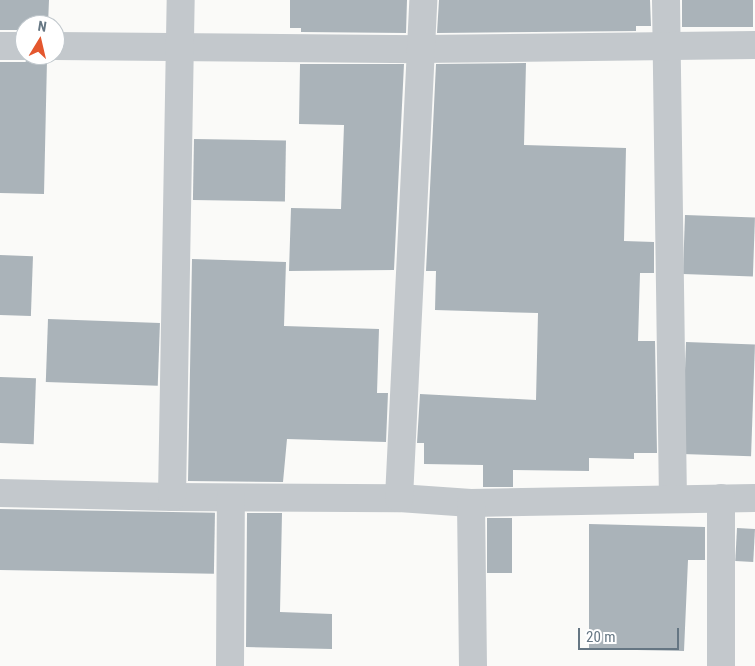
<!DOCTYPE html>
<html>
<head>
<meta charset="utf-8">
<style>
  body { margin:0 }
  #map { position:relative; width:755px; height:666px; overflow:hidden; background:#fafaf8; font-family:"Roboto Condensed",sans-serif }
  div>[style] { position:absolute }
  .building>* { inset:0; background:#aab3b9; transform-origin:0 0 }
  .minor>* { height:28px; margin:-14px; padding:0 14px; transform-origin:14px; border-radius:14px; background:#c3c8cc }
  span { translate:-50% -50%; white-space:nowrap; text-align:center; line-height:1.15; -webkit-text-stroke:5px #fff; paint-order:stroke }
  .north { position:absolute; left:15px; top:15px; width:50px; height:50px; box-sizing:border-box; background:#fff; border:1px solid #c1c8cd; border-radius:50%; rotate:9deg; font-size:14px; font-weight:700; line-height:20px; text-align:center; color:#657683 }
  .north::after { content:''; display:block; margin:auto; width:18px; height:22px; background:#e4572e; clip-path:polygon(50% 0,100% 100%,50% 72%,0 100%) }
  .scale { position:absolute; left:578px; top:628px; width:101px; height:22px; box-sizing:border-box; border:2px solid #657683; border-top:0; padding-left:6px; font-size:15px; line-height:18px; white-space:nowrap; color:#657683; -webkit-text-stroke:4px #fff; paint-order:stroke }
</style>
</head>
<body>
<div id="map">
  <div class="building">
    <div style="clip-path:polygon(0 0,49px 0,48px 25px,25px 25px,25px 30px,0 30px)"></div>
    <div style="clip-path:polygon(290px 0,407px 0,406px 33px,301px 32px,301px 28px,290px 28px)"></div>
    <div style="clip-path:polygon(439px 0,650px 0,651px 26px,636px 26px,636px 31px,437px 33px)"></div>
    <div style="left:682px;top:0;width:71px;height:27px"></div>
    <div style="clip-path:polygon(37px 55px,47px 60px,44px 194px,0 193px,0 62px,25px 62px)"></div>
    <div style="clip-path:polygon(526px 63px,524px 145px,626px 148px,624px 241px,654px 242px,654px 273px,640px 273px,638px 341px,655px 341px,657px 453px,634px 453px,634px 459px,589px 458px,589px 471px,513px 470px,513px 487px,483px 487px,483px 465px,424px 464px,424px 443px,417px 443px,420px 394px,536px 400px,538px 313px,435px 310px,436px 271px,426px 271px,436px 64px)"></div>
    <div style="clip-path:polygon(300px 64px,404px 64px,394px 270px,289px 271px,291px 208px,341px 209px,344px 125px,299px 124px)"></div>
    <div style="left:194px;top:139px;width:92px;height:61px;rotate:1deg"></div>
    <div style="left:685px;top:215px;width:70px;height:59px;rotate:2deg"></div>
    <div style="left:0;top:255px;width:33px;height:60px;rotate:2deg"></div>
    <div style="clip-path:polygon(192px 259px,286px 262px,284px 326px,379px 329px,377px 393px,388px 393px,386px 442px,287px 439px,283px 482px,188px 481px)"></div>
    <div style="left:48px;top:319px;width:112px;height:63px;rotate:2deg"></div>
    <div style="left:686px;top:342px;width:69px;height:112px;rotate:2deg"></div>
    <div style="left:0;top:377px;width:36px;height:66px;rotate:2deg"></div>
    <div style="left:0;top:509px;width:215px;height:61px;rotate:1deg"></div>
    <div style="clip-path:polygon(247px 513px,282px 513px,280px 612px,332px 614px,332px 649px,246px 647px)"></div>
    <div style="left:487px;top:518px;width:25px;height:55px"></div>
    <div style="clip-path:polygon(589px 524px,705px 527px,705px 560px,688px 560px,684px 651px,589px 649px)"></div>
    <div style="left:737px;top:528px;width:18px;height:33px;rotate:3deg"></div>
  </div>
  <div class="minor">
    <div style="left:666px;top:0;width:498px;rotate:89.2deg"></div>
    <div style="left:0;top:46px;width:25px"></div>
    <div style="left:55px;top:46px;width:366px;rotate:0.5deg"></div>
    <div style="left:421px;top:49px;width:334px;rotate:-0.7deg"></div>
    <div style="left:0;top:493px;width:172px;rotate:1.3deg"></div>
    <div style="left:172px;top:497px;width:227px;rotate:0.3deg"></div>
    <div style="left:399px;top:498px;width:72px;rotate:4deg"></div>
    <div style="left:471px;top:503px;width:284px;rotate:-1deg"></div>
    <div style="left:172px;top:497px;width:497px;rotate:-89deg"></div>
    <div style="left:399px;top:498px;width:499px;rotate:-87.2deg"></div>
    <div style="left:721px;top:498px;width:168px;rotate:90deg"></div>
    <div style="left:471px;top:503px;width:163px;rotate:89.3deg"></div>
    <div style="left:230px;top:666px;width:168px;rotate:-89.7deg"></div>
  </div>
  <div class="north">N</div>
  <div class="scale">20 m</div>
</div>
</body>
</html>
